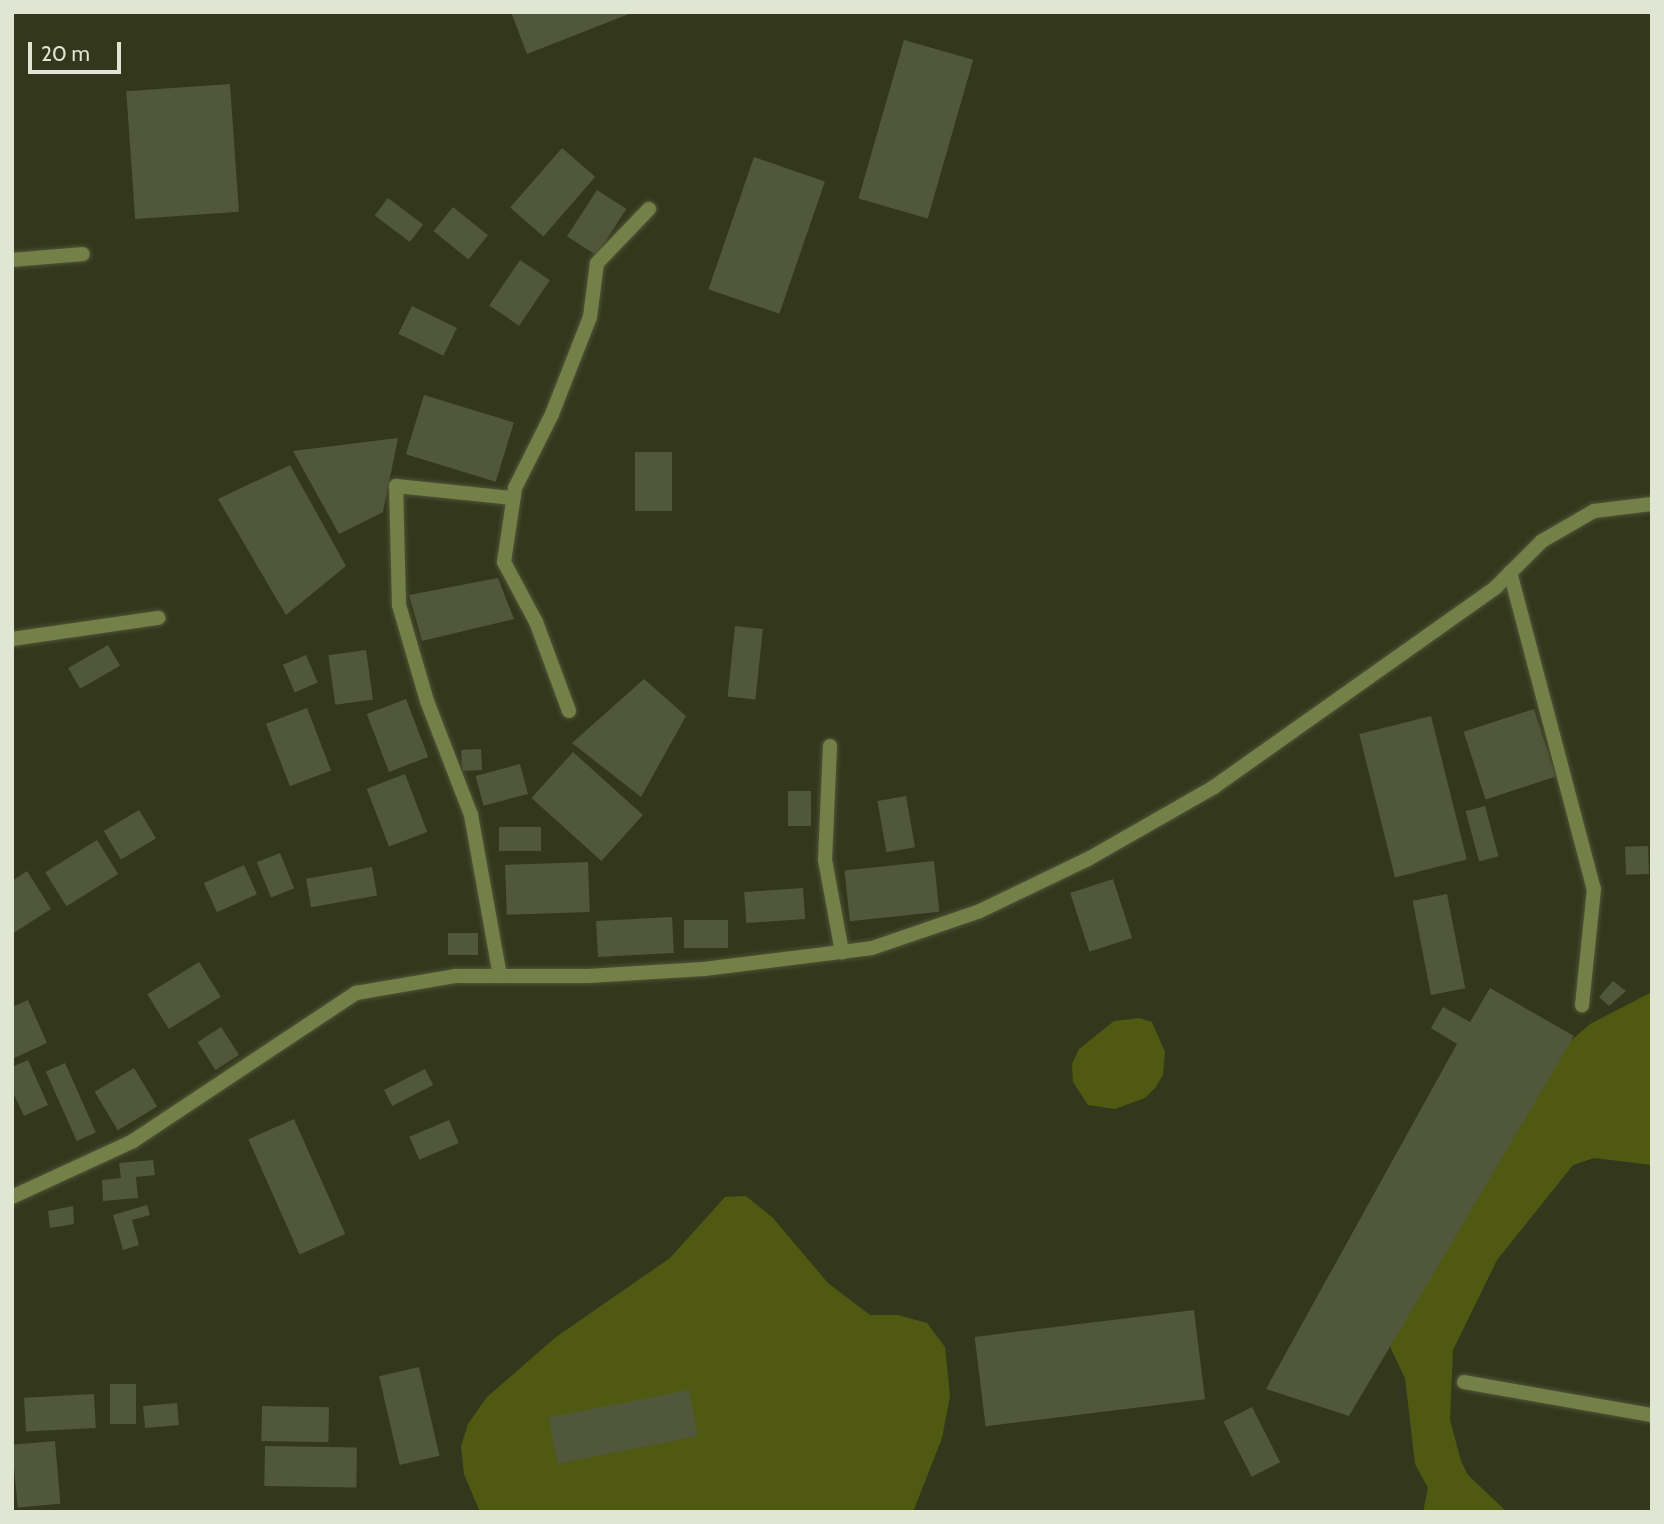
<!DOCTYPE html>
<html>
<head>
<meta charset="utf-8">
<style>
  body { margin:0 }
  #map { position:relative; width:1664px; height:1524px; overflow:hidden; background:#33381c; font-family:Cabin,sans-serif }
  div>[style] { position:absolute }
  .water>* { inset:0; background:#4f5912 }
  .building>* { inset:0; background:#51573a; transform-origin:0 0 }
  .roads { filter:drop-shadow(0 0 2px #4f5439) drop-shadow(0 0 2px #4f5439) }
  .street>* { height:14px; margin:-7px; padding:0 7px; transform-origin:7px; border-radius:7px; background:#758048 }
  span { translate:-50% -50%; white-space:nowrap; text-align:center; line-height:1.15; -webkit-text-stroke:5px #33381c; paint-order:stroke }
  .frame { position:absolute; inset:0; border:14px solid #e1e5d4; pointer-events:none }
  .scale { position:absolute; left:28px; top:42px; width:93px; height:32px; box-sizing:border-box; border:4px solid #e1e5d4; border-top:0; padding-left:9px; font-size:21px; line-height:24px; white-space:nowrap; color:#e1e5d4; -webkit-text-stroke:5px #33381c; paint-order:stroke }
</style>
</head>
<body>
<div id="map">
  <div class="water">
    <div style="clip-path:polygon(1652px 992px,1652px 1165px,1594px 1158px,1573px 1165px,1497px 1260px,1453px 1350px,1450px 1420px,1461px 1461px,1468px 1475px,1507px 1512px,1423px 1512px,1428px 1488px,1415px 1464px,1405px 1378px,1391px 1349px,1386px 1310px,1542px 1066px,1590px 1024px)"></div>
    <div style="clip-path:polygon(1139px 1018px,1152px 1022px,1165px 1052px,1163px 1075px,1155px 1088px,1145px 1098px,1115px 1109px,1088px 1105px,1073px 1082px,1072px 1064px,1079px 1049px,1114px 1021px)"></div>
    <div style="clip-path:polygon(746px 1196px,773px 1218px,828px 1283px,870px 1315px,898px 1315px,927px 1323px,945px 1347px,950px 1396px,942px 1438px,913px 1512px,480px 1512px,464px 1474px,461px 1446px,468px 1424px,487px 1397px,556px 1337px,670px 1258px,725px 1197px)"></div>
  </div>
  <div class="building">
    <div style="clip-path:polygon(511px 12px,634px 12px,527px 54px)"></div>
    <div style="left:904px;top:40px;width:72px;height:165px;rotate:16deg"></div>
    <div style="left:230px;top:84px;width:128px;height:104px;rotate:86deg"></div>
    <div style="left:562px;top:148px;width:44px;height:79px;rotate:41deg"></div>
    <div style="left:754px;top:157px;width:75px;height:140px;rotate:19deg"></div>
    <div style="left:597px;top:190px;width:35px;height:55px;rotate:33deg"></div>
    <div style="left:388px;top:198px;width:44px;height:22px;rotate:37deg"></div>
    <div style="left:453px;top:207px;width:45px;height:31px;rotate:39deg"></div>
    <div style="left:520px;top:260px;width:36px;height:55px;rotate:34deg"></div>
    <div style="left:412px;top:306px;width:50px;height:31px;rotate:26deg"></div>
    <div style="left:424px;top:395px;width:94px;height:62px;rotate:17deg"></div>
    <div style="clip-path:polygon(398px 438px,383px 512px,339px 534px,293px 451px)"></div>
    <div style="left:635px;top:452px;width:37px;height:59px"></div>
    <div style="clip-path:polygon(290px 465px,346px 566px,286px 615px,218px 499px)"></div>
    <div style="clip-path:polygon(498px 578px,514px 619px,422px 641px,409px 595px)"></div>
    <div style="left:735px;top:626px;width:28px;height:71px;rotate:6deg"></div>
    <div style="left:108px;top:645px;width:24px;height:46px;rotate:60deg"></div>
    <div style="left:366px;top:650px;width:50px;height:38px;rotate:82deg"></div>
    <div style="left:306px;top:655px;width:30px;height:25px;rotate:67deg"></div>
    <div style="clip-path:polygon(644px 679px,686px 716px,641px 797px,572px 743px)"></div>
    <div style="left:406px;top:699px;width:62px;height:42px;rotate:69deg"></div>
    <div style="left:307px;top:708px;width:67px;height:44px;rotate:69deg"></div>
    <div style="left:1534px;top:709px;width:71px;height:74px;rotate:72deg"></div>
    <div style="left:1431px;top:716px;width:148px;height:74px;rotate:76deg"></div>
    <div style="left:481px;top:749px;width:21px;height:20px;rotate:87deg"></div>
    <div style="left:573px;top:752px;width:94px;height:62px;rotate:42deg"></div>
    <div style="left:520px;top:764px;width:31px;height:46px;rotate:75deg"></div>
    <div style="left:405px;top:774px;width:62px;height:41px;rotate:69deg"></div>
    <div style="left:788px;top:791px;width:23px;height:35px"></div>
    <div style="left:906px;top:796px;width:52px;height:29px;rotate:80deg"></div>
    <div style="left:1485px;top:806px;width:52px;height:20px;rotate:75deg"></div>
    <div style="left:139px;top:810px;width:33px;height:41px;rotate:59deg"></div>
    <div style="left:541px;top:827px;width:24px;height:42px;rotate:90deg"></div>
    <div style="left:97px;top:840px;width:40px;height:61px;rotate:58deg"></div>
    <div style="left:1648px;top:846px;width:28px;height:23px;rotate:88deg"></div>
    <div style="left:280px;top:853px;width:38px;height:25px;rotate:68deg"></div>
    <div style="left:934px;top:861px;width:51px;height:90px;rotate:84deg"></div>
    <div style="left:588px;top:862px;width:50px;height:83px;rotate:88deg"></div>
    <div style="left:244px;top:865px;width:32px;height:44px;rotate:66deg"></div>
    <div style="left:372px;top:867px;width:29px;height:67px;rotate:80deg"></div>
    <div style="clip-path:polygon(27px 871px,51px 909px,12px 934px,12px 881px)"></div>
    <div style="left:1113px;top:879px;width:62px;height:45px;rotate:72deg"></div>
    <div style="left:803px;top:888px;width:31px;height:59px;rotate:86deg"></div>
    <div style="left:1447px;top:894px;width:96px;height:35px;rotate:79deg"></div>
    <div style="left:672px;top:917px;width:36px;height:76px;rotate:87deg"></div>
    <div style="left:684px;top:920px;width:44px;height:28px"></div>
    <div style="left:448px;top:933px;width:30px;height:22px"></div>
    <div style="left:199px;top:962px;width:41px;height:61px;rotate:58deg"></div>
    <div style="clip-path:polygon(1613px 981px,1626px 991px,1609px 1006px,1599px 997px)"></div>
    <div style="clip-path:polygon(1490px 988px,1574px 1036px,1349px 1416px,1266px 1389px,1457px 1044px,1431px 1028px,1443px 1007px,1470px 1022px)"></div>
    <div style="clip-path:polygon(28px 1000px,47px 1043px,12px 1059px,12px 1007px)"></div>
    <div style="left:221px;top:1027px;width:33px;height:28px;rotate:57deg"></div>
    <div style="clip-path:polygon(28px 1060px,48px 1105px,24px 1116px,12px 1090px,12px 1067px)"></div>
    <div style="left:65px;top:1063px;width:76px;height:21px;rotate:66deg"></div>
    <div style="left:134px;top:1068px;width:45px;height:46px;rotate:59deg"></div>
    <div style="left:425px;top:1069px;width:18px;height:46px;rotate:63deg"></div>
    <div style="left:294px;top:1119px;width:126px;height:50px;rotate:66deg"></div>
    <div style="left:449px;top:1120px;width:25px;height:43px;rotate:67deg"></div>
    <div style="clip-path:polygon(153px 1160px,155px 1175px,136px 1177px,138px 1198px,103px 1201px,102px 1180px,121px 1178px,119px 1163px)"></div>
    <div style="clip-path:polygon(147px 1205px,150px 1215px,132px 1220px,139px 1245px,123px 1250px,113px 1215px)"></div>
    <div style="clip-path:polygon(73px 1206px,74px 1224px,50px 1228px,48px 1211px)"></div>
    <div style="left:1194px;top:1310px;width:90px;height:221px;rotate:83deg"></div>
    <div style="left:419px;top:1367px;width:91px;height:41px;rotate:77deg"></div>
    <div style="left:110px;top:1384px;width:26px;height:40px"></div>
    <div style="left:689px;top:1390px;width:47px;height:143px;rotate:79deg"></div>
    <div style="left:94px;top:1394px;width:34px;height:70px;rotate:87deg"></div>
    <div style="left:177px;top:1403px;width:22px;height:34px;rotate:85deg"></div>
    <div style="left:262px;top:1406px;width:67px;height:35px;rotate:1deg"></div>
    <div style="left:1252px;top:1407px;width:62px;height:32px;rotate:63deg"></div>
    <div style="left:55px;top:1441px;width:63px;height:43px;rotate:85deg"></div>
    <div style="left:265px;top:1446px;width:92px;height:40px;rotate:1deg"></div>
  </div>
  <div class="roads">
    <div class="street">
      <div style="left:12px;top:260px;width:71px;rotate:-4.8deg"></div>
      <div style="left:1510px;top:572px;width:328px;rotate:75.2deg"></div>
      <div style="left:1594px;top:889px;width:117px;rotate:95.9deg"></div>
      <div style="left:12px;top:639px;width:148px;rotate:-8.2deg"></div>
      <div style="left:569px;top:711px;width:95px;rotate:-110.3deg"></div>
      <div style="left:536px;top:622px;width:68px;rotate:-118.1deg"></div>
      <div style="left:504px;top:562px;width:75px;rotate:-81.5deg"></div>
      <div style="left:515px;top:488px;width:83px;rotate:-63.4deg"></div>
      <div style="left:552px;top:414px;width:104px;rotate:-68.6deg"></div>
      <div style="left:590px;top:317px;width:54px;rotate:-82.6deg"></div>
      <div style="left:597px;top:263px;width:75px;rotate:-46.1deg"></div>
      <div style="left:830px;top:746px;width:114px;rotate:92.5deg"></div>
      <div style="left:825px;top:860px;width:94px;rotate:79.5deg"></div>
      <div style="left:500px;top:976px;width:164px;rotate:-100.2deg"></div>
      <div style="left:471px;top:815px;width:122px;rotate:-111.1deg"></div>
      <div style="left:427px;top:701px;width:100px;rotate:-106.3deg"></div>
      <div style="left:399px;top:605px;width:119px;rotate:-91.4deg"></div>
      <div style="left:396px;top:486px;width:118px;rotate:5.9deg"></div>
      <div style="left:12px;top:1197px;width:133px;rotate:-24.8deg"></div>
      <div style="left:133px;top:1141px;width:268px;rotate:-33.6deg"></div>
      <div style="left:356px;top:993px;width:100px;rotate:-9.7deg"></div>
      <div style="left:455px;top:976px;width:133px"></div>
      <div style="left:588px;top:976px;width:116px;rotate:-3.5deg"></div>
      <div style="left:704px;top:969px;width:169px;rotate:-7.1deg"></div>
      <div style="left:872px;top:948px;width:114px;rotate:-18.9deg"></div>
      <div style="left:980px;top:911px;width:120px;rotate:-25.7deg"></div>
      <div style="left:1088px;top:859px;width:145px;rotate:-29.7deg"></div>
      <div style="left:1214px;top:787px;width:346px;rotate:-35.3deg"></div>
      <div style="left:1496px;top:587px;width:65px;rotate:-45deg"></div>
      <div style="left:1542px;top:541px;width:60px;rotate:-30deg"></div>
      <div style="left:1594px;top:511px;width:58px;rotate:-6.9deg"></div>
      <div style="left:1464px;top:1382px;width:191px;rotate:10deg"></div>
    </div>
  </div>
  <div class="frame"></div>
  <div class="scale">20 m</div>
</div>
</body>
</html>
